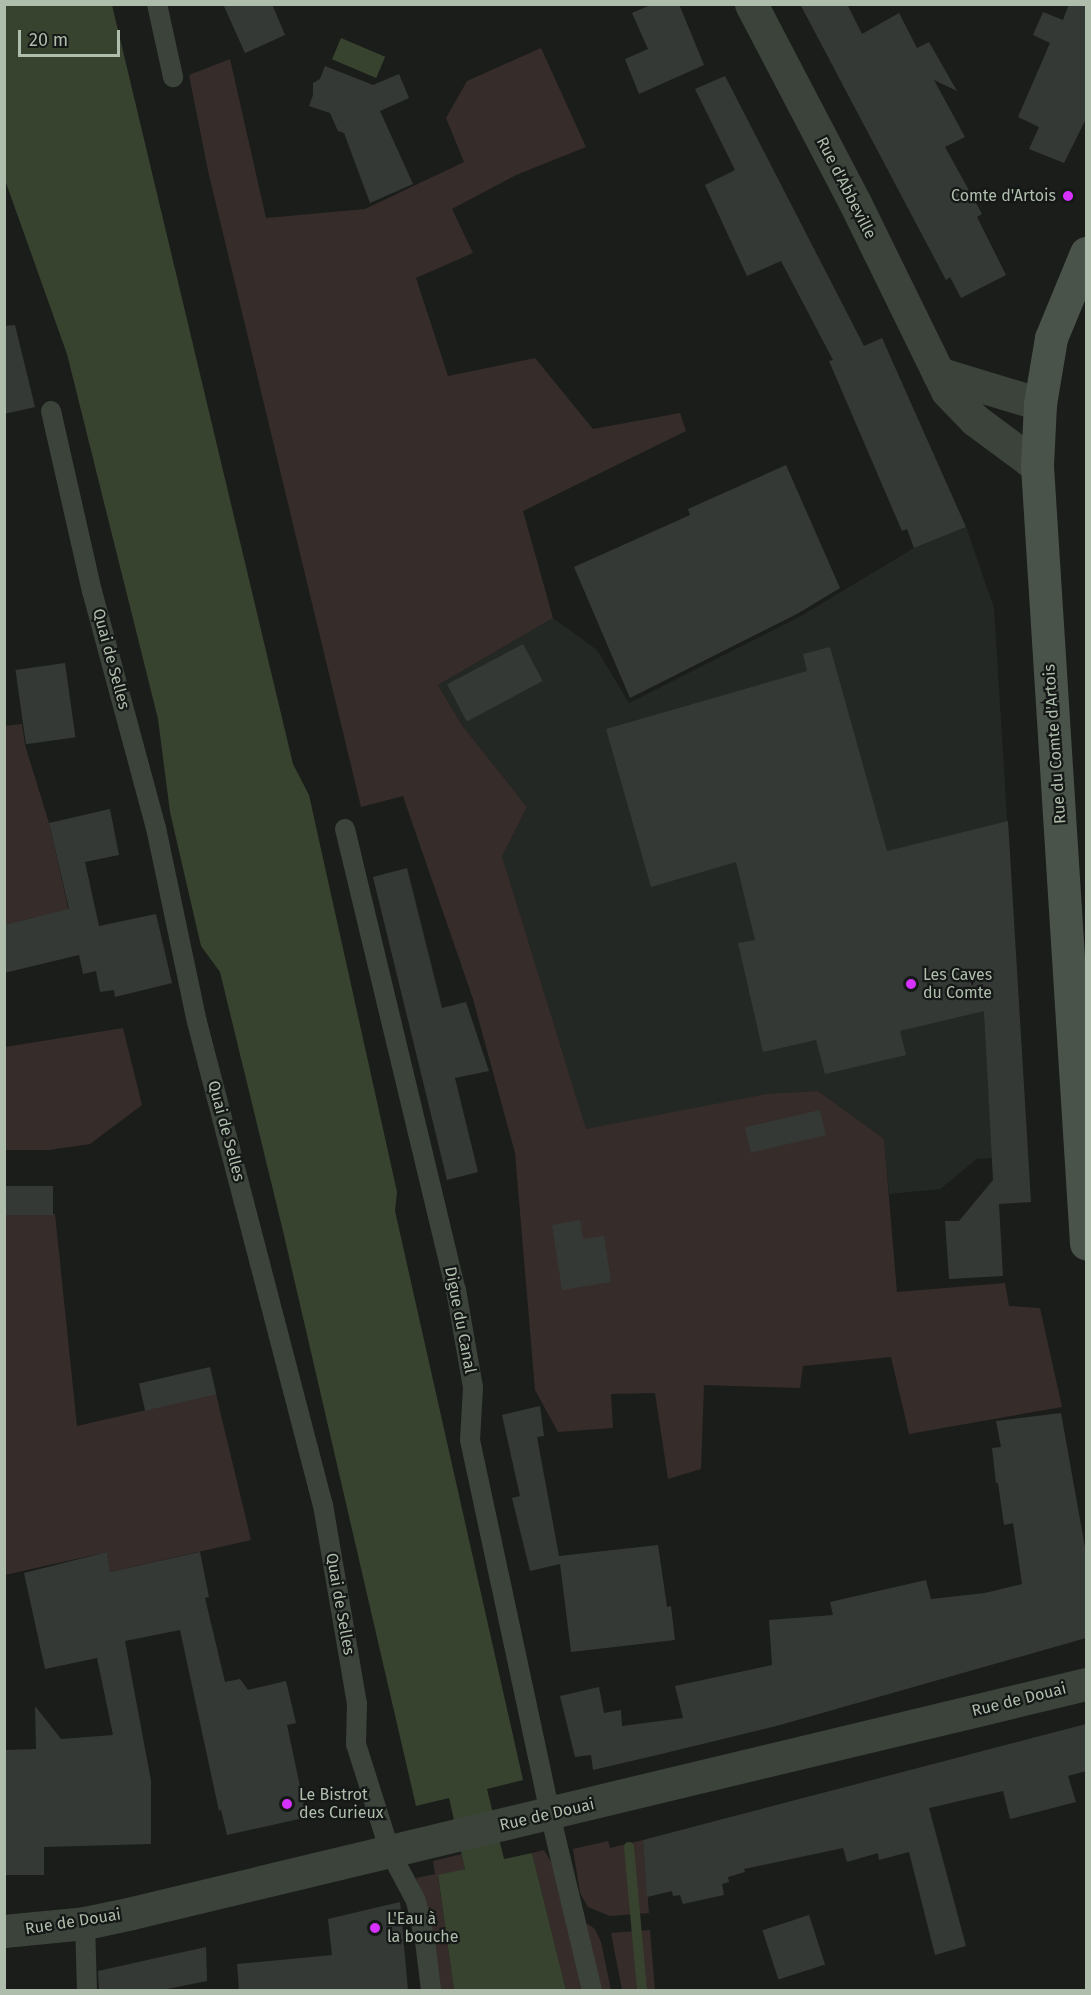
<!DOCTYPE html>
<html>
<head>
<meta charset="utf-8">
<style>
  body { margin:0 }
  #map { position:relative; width:1091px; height:1995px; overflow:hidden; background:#1b1d1b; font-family:"Fira Sans",sans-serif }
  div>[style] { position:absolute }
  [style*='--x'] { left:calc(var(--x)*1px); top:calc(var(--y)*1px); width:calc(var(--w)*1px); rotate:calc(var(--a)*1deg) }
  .built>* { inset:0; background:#232824 }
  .green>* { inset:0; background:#362c2a }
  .water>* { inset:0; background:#37432f; transform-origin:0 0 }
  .stream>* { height:10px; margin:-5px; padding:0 5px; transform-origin:5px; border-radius:5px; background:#37432f }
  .building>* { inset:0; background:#353936; transform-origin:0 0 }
  .service>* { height:20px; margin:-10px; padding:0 10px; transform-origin:10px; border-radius:10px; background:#3b433b }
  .minor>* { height:33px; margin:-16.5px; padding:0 16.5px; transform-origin:16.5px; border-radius:16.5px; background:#3b433b }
  .secondary>* { height:33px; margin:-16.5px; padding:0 16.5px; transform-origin:16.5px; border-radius:16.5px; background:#4a5349 }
  .dots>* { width:16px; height:16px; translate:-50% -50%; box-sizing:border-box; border:3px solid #151816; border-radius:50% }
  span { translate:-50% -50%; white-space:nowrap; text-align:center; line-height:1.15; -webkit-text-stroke:4.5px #151816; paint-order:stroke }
  .street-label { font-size:16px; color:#afbeac }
  .poi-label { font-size:16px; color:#afbeac }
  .right { translate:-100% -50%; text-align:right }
  .left { translate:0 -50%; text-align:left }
  .frame { position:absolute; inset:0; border:6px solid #afbeac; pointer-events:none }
  .scale { position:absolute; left:18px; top:30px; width:102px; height:27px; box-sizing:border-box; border:3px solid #afbeac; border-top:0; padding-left:8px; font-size:18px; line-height:21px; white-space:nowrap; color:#afbeac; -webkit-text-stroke:4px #151816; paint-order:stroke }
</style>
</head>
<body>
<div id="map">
  <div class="built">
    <div style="clip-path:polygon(966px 527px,994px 608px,1028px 1156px,977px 1159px,940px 1189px,889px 1194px,884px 1139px,818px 1091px,766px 1095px,586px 1130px,502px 856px,527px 807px,461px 724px,438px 685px,553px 618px,597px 650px,629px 703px,801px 616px,914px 548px)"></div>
  </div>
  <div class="green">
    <div style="clip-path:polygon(541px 48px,586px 147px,516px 175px,452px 209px,473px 253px,416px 278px,448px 376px,535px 358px,593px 429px,680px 413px,686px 431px,523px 511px,553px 618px,438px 685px,461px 724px,527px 807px,502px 856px,586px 1129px,766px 1094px,818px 1091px,884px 1139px,897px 1292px,1005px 1283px,1009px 1306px,1040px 1308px,1062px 1407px,909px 1434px,891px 1357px,803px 1366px,800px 1388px,704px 1385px,701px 1469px,668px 1479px,655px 1393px,611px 1394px,613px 1428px,558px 1432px,535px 1390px,515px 1153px,473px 999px,403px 796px,361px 807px,208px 171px,189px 75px,230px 59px,266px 218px,365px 209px,464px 162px,446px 118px,467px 81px)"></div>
    <div style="clip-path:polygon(22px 724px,25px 745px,49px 823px,73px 930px,32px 918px,5px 925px,4px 726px)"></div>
    <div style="clip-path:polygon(123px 1028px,142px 1105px,90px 1144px,49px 1150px,5px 1150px,5px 1047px)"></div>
    <div style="clip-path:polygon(55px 1214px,77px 1426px,216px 1394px,251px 1540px,110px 1572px,107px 1552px,5px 1575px,5px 1215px)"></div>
    <div style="clip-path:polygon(643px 1840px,649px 1913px,610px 1916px,588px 1907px,580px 1893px,573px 1849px,608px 1841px,610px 1848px)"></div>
    <div style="clip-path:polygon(544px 1850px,553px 1865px,584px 1990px,566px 1990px,532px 1853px)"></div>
    <div style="clip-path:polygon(462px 1854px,465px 1869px,438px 1876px,454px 1990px,440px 1990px,430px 1916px,416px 1878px,435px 1874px,433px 1861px)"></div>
    <div style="clip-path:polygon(588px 1924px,595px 1929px,601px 1942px,611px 1990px,601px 1990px,585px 1925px)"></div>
    <div style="clip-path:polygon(650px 1930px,655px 1990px,622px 1990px,611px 1933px)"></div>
  </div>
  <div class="water">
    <div style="clip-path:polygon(4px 5px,112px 5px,293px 764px,309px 795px,397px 1192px,395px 1211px,523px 1780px,487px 1789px,504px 1859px,532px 1853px,566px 1990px,454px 1990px,438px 1875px,465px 1869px,449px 1798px,416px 1806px,283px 1231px,220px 972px,201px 946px,170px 812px,158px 719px,67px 354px,5px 180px)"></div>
    <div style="left:341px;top:38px;width:48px;height:23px;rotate:23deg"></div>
  </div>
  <div class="stream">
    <div style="--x:629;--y:1847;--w:144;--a:84.8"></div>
  </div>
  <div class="building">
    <div style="clip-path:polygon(223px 4px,272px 4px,285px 35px,245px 53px)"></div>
    <div style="clip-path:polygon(653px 4px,679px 4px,704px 65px,639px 94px,625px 59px,648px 49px,632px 13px)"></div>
    <div style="clip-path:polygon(800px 4px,847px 4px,862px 34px,899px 13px,917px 48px,929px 42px,957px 91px,934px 80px,965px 137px,945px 147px,982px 214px,977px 217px,1006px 275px,961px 298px,950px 277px,946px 280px)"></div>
    <div style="clip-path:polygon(1069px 4px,1086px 4px,1086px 119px,1064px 163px,1029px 149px,1039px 127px,1018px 117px,1050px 43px,1033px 35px,1043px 12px,1063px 20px)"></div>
    <div style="clip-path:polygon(325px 66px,373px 85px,399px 74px,409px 98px,380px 111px,413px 184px,370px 203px,344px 133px,338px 131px,330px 113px,309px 106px,313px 95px,313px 83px,320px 79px)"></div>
    <div style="clip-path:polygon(725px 76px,864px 346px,882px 338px,966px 527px,914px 548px,907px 529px,902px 531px,829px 361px,833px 360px,781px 261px,747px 276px,705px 185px,735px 170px,695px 89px)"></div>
    <div style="clip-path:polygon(15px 325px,35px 407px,4px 414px,4px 326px)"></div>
    <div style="clip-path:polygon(786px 465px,840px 588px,797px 614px,630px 698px,574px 567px,690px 515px,688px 509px)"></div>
    <div style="left:523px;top:644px;width:42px;height:86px;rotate:62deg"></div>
    <div style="clip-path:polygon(830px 647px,887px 851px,1008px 821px,1031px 1202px,999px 1204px,1003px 1276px,949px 1279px,945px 1221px,959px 1221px,993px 1180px,984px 1011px,900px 1031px,906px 1055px,825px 1074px,816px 1040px,763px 1052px,738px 943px,755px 940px,736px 862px,651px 887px,606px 729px,807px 671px,803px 654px)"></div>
    <div style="left:65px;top:663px;width:75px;height:50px;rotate:82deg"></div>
    <div style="clip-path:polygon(110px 809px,119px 855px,85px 862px,99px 926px,156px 914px,172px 983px,115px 997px,114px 990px,100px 992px,96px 971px,83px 974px,79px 955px,4px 973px,4px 925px,69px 909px,49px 823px)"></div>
    <div style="clip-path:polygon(407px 868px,442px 1008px,466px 1002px,489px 1071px,455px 1078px,478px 1172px,447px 1180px,373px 877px)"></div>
    <div style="left:820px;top:1110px;width:26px;height:77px;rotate:77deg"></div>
    <div style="left:4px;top:1186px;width:49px;height:29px"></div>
    <div style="clip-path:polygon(580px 1220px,583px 1239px,604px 1236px,611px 1282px,562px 1290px,552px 1225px)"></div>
    <div style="left:210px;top:1367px;width:28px;height:73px;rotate:77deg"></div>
    <div style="clip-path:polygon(540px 1406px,544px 1436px,537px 1437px,559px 1556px,658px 1545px,667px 1607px,671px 1606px,675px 1640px,571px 1652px,560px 1564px,530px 1571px,512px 1498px,520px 1496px,502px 1415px)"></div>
    <div style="clip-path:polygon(1061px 1413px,1086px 1553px,1086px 1638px,780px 1725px,653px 1756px,593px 1770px,591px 1755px,575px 1757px,560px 1696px,599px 1687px,604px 1713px,621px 1710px,622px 1726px,683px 1718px,675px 1686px,772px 1665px,769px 1620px,833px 1615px,830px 1602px,926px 1580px,931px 1599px,985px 1593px,1022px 1584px,1013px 1523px,1004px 1525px,998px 1483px,996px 1483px,992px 1448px,1001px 1447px,996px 1421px)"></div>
    <div style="clip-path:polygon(107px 1552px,110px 1572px,200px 1552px,209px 1597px,205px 1598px,225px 1682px,240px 1679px,248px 1690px,286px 1681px,296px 1723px,287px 1725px,305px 1810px,299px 1819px,227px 1835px,221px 1810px,219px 1811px,180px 1630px,125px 1641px,151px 1781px,151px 1844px,44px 1847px,44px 1875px,4px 1875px,4px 1750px,36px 1749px,35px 1706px,61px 1739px,113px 1735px,97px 1658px,45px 1669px,24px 1573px)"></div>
    <div style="clip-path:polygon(1086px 1724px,1086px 1771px,1068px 1776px,1076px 1802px,1010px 1819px,1003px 1791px,929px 1808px,966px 1946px,935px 1955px,909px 1852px,879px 1860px,878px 1853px,847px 1862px,843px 1848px,744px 1869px,745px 1872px,728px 1877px,729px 1882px,722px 1884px,724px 1895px,683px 1904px,680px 1895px,673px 1896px,672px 1891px,647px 1897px,643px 1840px)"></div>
    <div style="clip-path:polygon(400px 1902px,408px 1990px,239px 1990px,237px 1964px,332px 1955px,328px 1919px)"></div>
    <div style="left:809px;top:1915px;width:52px;height:49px;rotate:72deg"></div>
    <div style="clip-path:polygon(206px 1947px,207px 1981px,162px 1990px,99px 1990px,98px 1971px)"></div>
  </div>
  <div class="service">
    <div style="--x:157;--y:4;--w:75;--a:77.6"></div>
    <div style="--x:51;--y:411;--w:185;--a:77.2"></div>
    <div style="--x:92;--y:591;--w:245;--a:74.9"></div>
    <div style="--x:156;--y:828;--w:198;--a:78.1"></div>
    <div style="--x:197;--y:1022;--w:499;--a:75.4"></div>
    <div style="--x:323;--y:1505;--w:201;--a:80.3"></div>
    <div style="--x:357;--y:1703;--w:41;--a:91.4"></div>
    <div style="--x:356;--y:1744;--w:113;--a:72.5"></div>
    <div style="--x:390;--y:1852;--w:55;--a:62"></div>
    <div style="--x:416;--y:1901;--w:41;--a:77.3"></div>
    <div style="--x:425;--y:1941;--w:49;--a:83"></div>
    <div style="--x:345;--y:829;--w:474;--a:76.5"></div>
    <div style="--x:456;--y:1290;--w:98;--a:80.1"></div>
    <div style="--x:473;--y:1387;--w:53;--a:93.2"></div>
    <div style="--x:470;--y:1440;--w:382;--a:77.9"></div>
    <div style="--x:550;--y:1814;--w:181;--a:76.6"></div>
    <div style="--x:85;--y:1923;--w:67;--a:88.3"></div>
  </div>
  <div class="minor">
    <div style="--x:751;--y:4;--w:225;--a:62.4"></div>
    <div style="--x:855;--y:203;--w:209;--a:63.9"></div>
    <div style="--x:947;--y:391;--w:40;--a:46"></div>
    <div style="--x:975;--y:420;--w:77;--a:36.6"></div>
    <div style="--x:938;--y:373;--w:107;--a:16.9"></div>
    <div style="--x:4;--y:1931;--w:81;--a:-5.6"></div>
    <div style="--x:85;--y:1923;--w:48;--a:-12"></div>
    <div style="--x:132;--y:1913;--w:981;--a:-13.5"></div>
  </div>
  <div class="secondary">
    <div style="--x:1086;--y:253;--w:92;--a:112.4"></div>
    <div style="--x:1051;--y:338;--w:67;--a:99.5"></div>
    <div style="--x:1040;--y:404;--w:62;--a:92.8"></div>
    <div style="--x:1037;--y:466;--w:779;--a:86.39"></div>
  </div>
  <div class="dots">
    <div style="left:1068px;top:196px;background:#d631ff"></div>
    <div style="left:911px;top:984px;background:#d631ff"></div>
    <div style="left:287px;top:1804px;background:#d631ff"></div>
    <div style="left:375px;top:1928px;background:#d631ff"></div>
  </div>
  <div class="street-label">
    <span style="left:846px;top:188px;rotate:63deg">Rue d'Abbeville</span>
    <span style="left:111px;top:659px;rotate:75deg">Quai de Selles</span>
    <span style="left:1055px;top:744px;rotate:-94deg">Rue du Comte d'Artois</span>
    <span style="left:226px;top:1131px;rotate:75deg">Quai de Selles</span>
    <span style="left:460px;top:1320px;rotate:79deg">Digue du Canal</span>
    <span style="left:340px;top:1604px;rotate:80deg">Quai de Selles</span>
    <span style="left:1019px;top:1700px;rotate:-14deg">Rue de Douai</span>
    <span style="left:547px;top:1815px;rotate:-13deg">Rue de Douai</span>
    <span style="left:73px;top:1922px;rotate:-9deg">Rue de Douai</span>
  </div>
  <div class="poi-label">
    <span class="right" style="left:1056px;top:196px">Comte d'Artois</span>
    <span class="left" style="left:923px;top:984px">Les Caves<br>du Comte</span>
    <span class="left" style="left:299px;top:1804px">Le Bistrot<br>des Curieux</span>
    <span class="left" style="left:387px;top:1928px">L'Eau à<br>la bouche</span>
  </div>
  <div class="frame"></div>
  <div class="scale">20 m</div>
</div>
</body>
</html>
